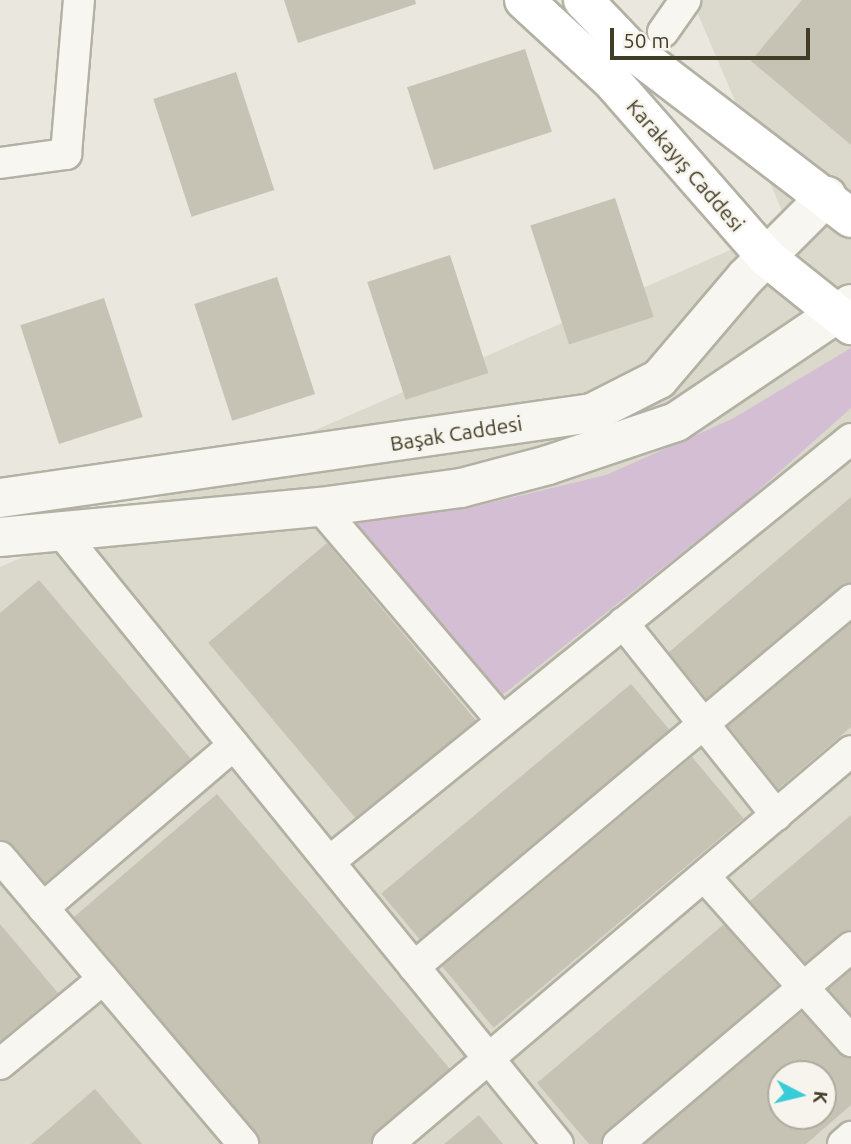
<!DOCTYPE html>
<html>
<head>
<meta charset="utf-8">
<style>
  body { margin:0 }
  #map { position:relative; width:851px; height:1144px; overflow:hidden; background:#e9e7de; font-family:Ubuntu,sans-serif }
  div>[style] { position:absolute }
  [style*='--x'] { left:calc(var(--x)*1px); top:calc(var(--y)*1px); width:calc(var(--w)*1px); rotate:calc(var(--a)*1deg) }
  .built>* { inset:0; background:#dbd9cc }
  .green>* { inset:0; background:#d3bed3 }
  .building>* { inset:0; background:#c6c3b5; transform-origin:0 0 }
  .roads { filter:drop-shadow(2px 0 #b3b1a3) drop-shadow(-2px 0 #b3b1a3) drop-shadow(0 2px #b3b1a3) drop-shadow(0 -2px #b3b1a3) }
  .minor>* { height:30px; margin:-15px; padding:0 15px; transform-origin:15px; border-radius:15px; background:#f7f6f1 }
  .tertiary>* { height:38px; margin:-19px; padding:0 19px; transform-origin:19px; border-radius:19px; background:#f7f6f1 }
  .secondary>* { height:38px; margin:-19px; padding:0 19px; transform-origin:19px; border-radius:19px; background:#fff }
  span { translate:-50% -50%; white-space:nowrap; text-align:center; line-height:1.15; -webkit-text-stroke:5px #f6f4ed; paint-order:stroke }
  .street-label { font-size:21px; color:#413d26 }
  .north { position:absolute; left:767px; top:1060px; width:70px; height:70px; box-sizing:border-box; background:#f6f4ed; border:2px solid #aeab9d; border-radius:50%; rotate:97deg; font-size:19px; font-weight:700; line-height:28px; text-align:center; color:#413d26 }
  .north::after { content:''; display:block; margin:auto; width:24px; height:32px; background:#38ccd9; clip-path:polygon(50% 0,100% 100%,50% 72%,0 100%) }
  .scale { position:absolute; left:610px; top:28px; width:200px; height:32px; box-sizing:border-box; border:4px solid #413d26; border-top:0; padding-left:9px; font-size:21px; line-height:24px; white-space:nowrap; color:#413d26; -webkit-text-stroke:5px #f6f4ed; paint-order:stroke }
</style>
</head>
<body>
<div id="map">
  <div class="built">
    <div style="clip-path:polygon(evenodd,692px 0,851px 0,851px 1144px,0 1144px,0 567px,788px 225px,692px 0,781px 1074px,823px 1074px,823px 1116px,781px 1116px,781px 1074px)"></div>
  </div>
  <div class="green">
    <div style="clip-path:polygon(851px 348px,851px 408px,742px 505px,501px 696px,353px 521px,473px 507px,606px 475px,732px 419px)"></div>
  </div>
  <div class="building">
    <div style="clip-path:polygon(284px 0,415px 0,416px 4px,298px 43px)"></div>
    <div style="clip-path:polygon(802px 0,851px 0,851px 145px,751px 61px)"></div>
    <div style="left:525px;top:49px;width:87px;height:124px;rotate:72deg"></div>
    <div style="left:236px;top:72px;width:124px;height:87px;rotate:72deg"></div>
    <div style="left:615px;top:198px;width:125px;height:89px;rotate:72deg"></div>
    <div style="left:450px;top:255px;width:124px;height:87px;rotate:72deg"></div>
    <div style="left:277px;top:277px;width:123px;height:87px;rotate:72deg"></div>
    <div style="left:104px;top:298px;width:125px;height:88px;rotate:72deg"></div>
    <div style="clip-path:polygon(851px 497px,851px 583px,706px 699px,669px 652px)"></div>
    <div style="left:327px;top:543px;width:232px;height:155px;rotate:50deg"></div>
    <div style="clip-path:polygon(39px 580px,191px 759px,45px 883px,13px 846px,0 840px,0 613px)"></div>
    <div style="clip-path:polygon(851px 623px,851px 727px,778px 789px,728px 726px)"></div>
    <div style="left:631px;top:684px;width:60px;height:326px;rotate:50deg"></div>
    <div style="left:692px;top:757px;width:80px;height:326px;rotate:50deg"></div>
    <div style="clip-path:polygon(217px 794px,450px 1069px,377px 1131px,371px 1144px,260px 1144px,256px 1133px,74px 917px)"></div>
    <div style="clip-path:polygon(851px 815px,851px 930px,805px 963px,750px 901px)"></div>
    <div style="clip-path:polygon(0 924px,58px 993px,0 1041px)"></div>
    <div style="clip-path:polygon(724px 924px,778px 986px,607px 1131px,601px 1144px,589px 1144px,537px 1083px)"></div>
    <div style="clip-path:polygon(851px 970px,851px 1015px,828px 989px)"></div>
    <div style="clip-path:polygon(evenodd,802px 1012px,838px 1053px,851px 1058px,851px 1105px,806px 1144px,645px 1144px,802px 1012px,781px 1074px,823px 1074px,823px 1116px,781px 1116px,781px 1074px)"></div>
    <div style="clip-path:polygon(95px 1089px,142px 1144px,31px 1144px)"></div>
    <div style="clip-path:polygon(479px 1115px,503px 1144px,444px 1144px)"></div>
  </div>
  <div class="roads">
    <div class="minor">
      <div style="--x:663;--y:32;--w:39;--a:-55"></div>
      <div style="--x:0;--y:163;--w:67;--a:-7.8"></div>
      <div style="--x:66;--y:154;--w:155;--a:-85.2"></div>
      <div style="--x:320;--y:507;--w:281;--a:49.6"></div>
      <div style="--x:61;--y:532;--w:788;--a:50.92"></div>
      <div style="--x:623;--y:623;--w:246;--a:51.4"></div>
      <div style="--x:0;--y:857;--w:376;--a:49.7"></div>
      <div style="--x:329;--y:862;--w:672;--a:-39.02"></div>
      <div style="--x:705;--y:877;--w:220;--a:48.3"></div>
      <div style="--x:43;--y:908;--w:251;--a:-40.5"></div>
      <div style="--x:414;--y:967;--w:571;--a:-40.02"></div>
      <div style="--x:0;--y:1064;--w:134;--a:-39.5"></div>
      <div style="--x:388;--y:1144;--w:607;--a:-40.32"></div>
      <div style="--x:618;--y:1144;--w:305;--a:-40.2"></div>
      <div style="--x:843;--y:1144;--w:11;--a:-41"></div>
    </div>
    <div class="tertiary">
      <div style="--x:0;--y:498;--w:598;--a:-8.17"></div>
      <div style="--x:592;--y:413;--w:75;--a:-26.9"></div>
      <div style="--x:659;--y:379;--w:133;--a:-49.6"></div>
      <div style="--x:745;--y:278;--w:116;--a:-45"></div>
      <div style="--x:0;--y:537;--w:321;--a:-5.4"></div>
      <div style="--x:320;--y:507;--w:142;--a:-7.7"></div>
      <div style="--x:461;--y:488;--w:90;--a:-14.8"></div>
      <div style="--x:548;--y:465;--w:135;--a:-18.6"></div>
      <div style="--x:676;--y:422;--w:211;--a:-34"></div>
    </div>
    <div class="secondary">
      <div style="--x:524;--y:0;--w:120;--a:42.6"></div>
      <div style="--x:612;--y:81;--w:234;--a:48.8"></div>
      <div style="--x:766;--y:257;--w:109;--a:38.7"></div>
      <div style="--x:583;--y:0;--w:68;--a:46.2"></div>
      <div style="--x:630;--y:49;--w:278;--a:37.4"></div>
    </div>
  </div>
  <div class="street-label">
    <span style="left:686px;top:165px;rotate:49deg">Karakayış Caddesi</span>
    <span style="left:456px;top:433px;rotate:-9deg">Başak Caddesi</span>
  </div>
  <div class="north">K</div>
  <div class="scale">50 m</div>
</div>
</body>
</html>
